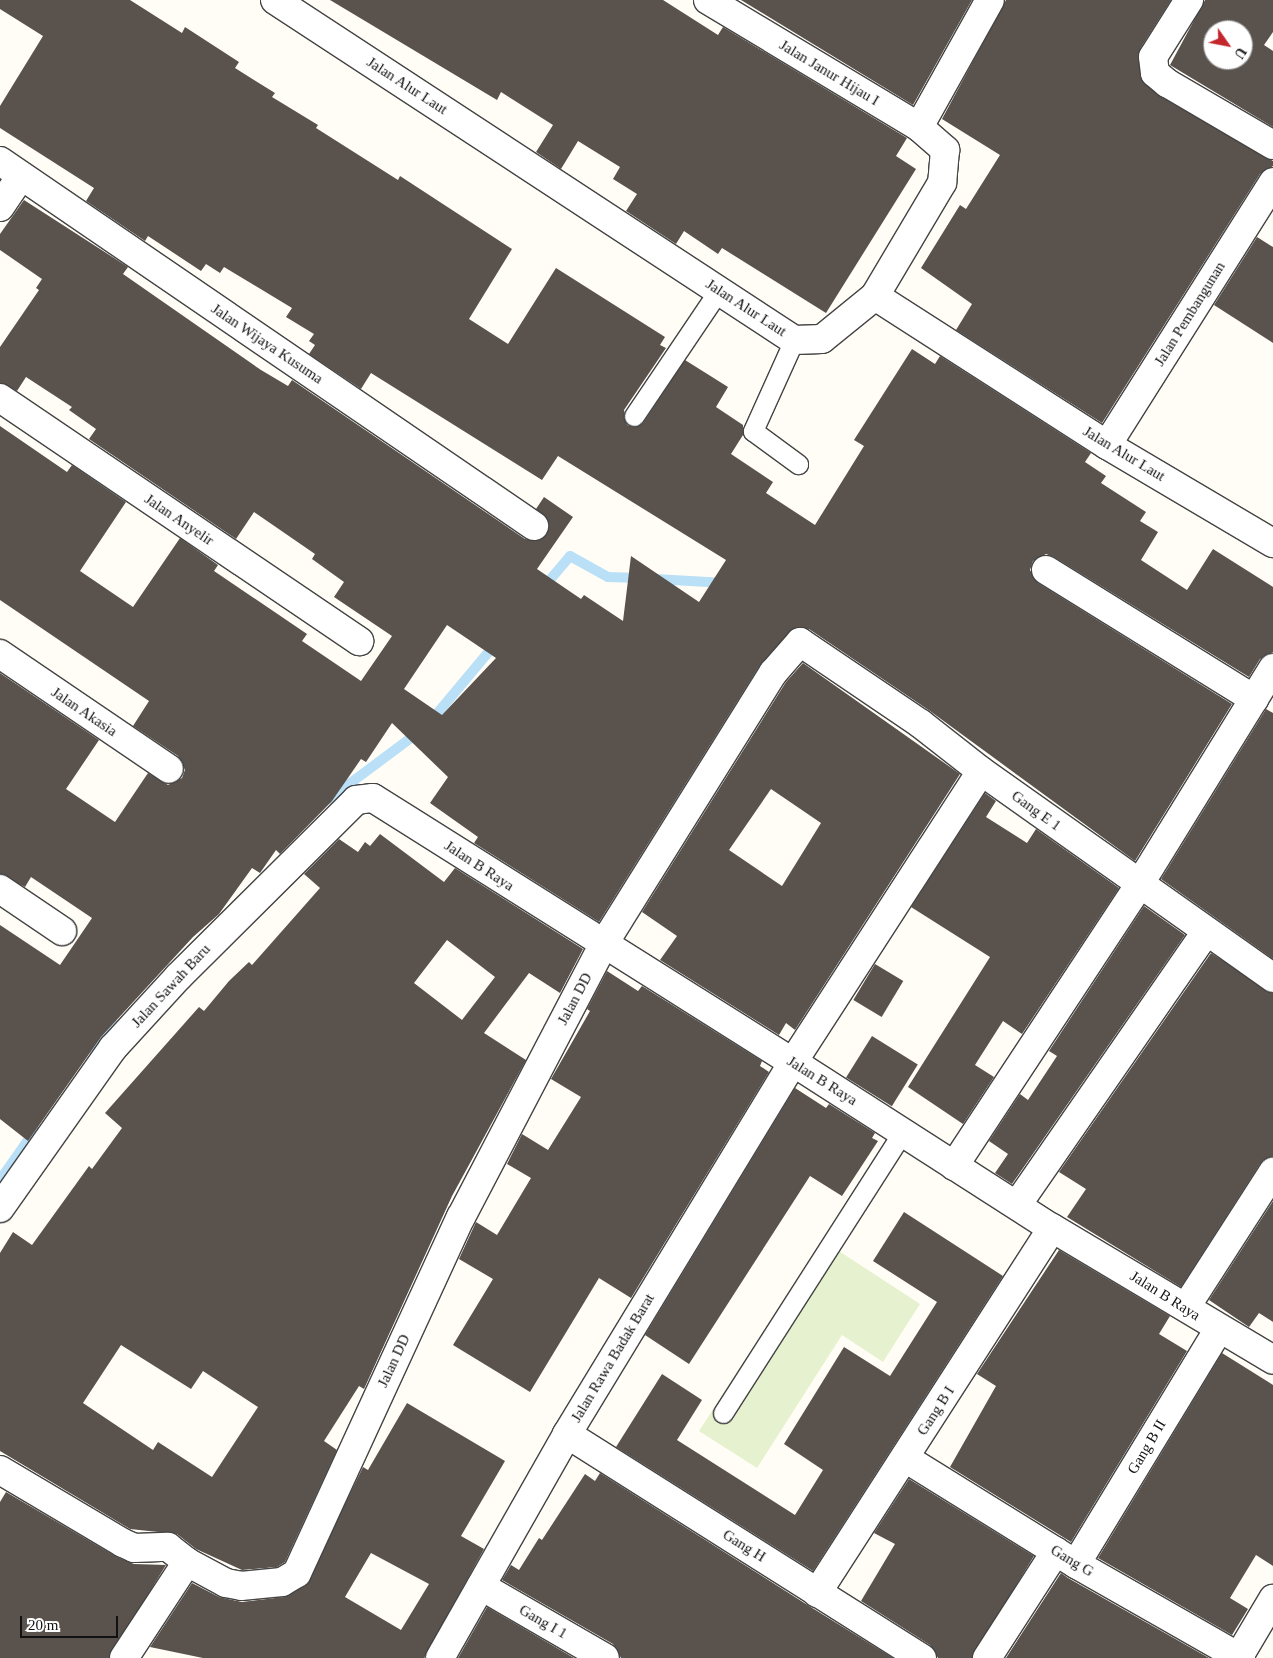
<!DOCTYPE html>
<html>
<head>
<meta charset="utf-8">
<style>
  body { margin:0 }
  #map { position:relative; width:1273px; height:1658px; overflow:hidden; background:#fffdf5; font-family:"Times New Roman",serif }
  div>[style] { position:absolute }
  [style*='--x'] { left:calc(var(--x)*1px); top:calc(var(--y)*1px); width:calc(var(--w)*1px); rotate:calc(var(--a)*1deg) }
  .pitch>* { inset:0; background:#e6f2cf }
  .stream>* { height:10px; margin:-5px; padding:0 5px; transform-origin:5px; border-radius:5px; background:#b9e0f7 }
  .building>* { inset:0; background:#5a524d; transform-origin:0 0 }
  .roads { filter:drop-shadow(1px 0 #444) drop-shadow(-1px 0 #444) drop-shadow(0 1px #444) drop-shadow(0 -1px #444) }
  .service>* { height:19px; margin:-9.5px; padding:0 9.5px; transform-origin:9.5px; border-radius:9.5px; background:#fff }
  .minor>* { height:28px; margin:-14px; padding:0 14px; transform-origin:14px; border-radius:14px; background:#fff }
  .tertiary>* { height:28px; margin:-14px; padding:0 14px; transform-origin:14px; border-radius:14px; background:#fff }
  span { translate:-50% -50%; white-space:nowrap; text-align:center; line-height:1.15; -webkit-text-stroke:5px #fff; paint-order:stroke }
  .street-label { font-size:15px; color:#111 }
  .north { position:absolute; left:1203px; top:20px; width:50px; height:50px; box-sizing:border-box; background:#fff; border:1px solid #a0a0a0; border-radius:50%; rotate:123deg; font-size:14px; font-weight:700; line-height:20px; text-align:center; color:#111 }
  .north::after { content:''; display:block; margin:auto; width:18px; height:22px; background:#c4262e; clip-path:polygon(50% 0,100% 100%,50% 72%,0 100%) }
  .scale { position:absolute; left:20px; top:1616px; width:98px; height:22px; box-sizing:border-box; border:2px solid #111; border-top:0; padding-left:6px; font-size:15px; line-height:18px; white-space:nowrap; color:#111; -webkit-text-stroke:4px #fff; paint-order:stroke }
</style>
</head>
<body>
<div id="map">
  <div class="pitch">
    <div style="clip-path:polygon(822px 1240px,920px 1304px,883px 1362px,842px 1335px,757px 1468px,699px 1431px)"></div>
  </div>
  <div class="stream">
    <div style="--x:655;--y:579;--w:70;--a:3.3"></div>
    <div style="--x:543;--y:588;--w:42;--a:-49.8"></div>
    <div style="--x:570;--y:556;--w:43;--a:28.9"></div>
    <div style="--x:608;--y:577;--w:32;--a:2"></div>
    <div style="--x:430;--y:722;--w:103;--a:-50.1"></div>
    <div style="--x:329;--y:799;--w:112;--a:-36.7"></div>
    <div style="--x:92;--y:1049;--w:33;--a:-51"></div>
    <div style="--x:0;--y:1180;--w:61;--a:-55"></div>
  </div>
  <div class="building">
    <div style="clip-path:polygon(evenodd,0 0,130px 0,182px 33px,185px 27px,239px 62px,235px 68px,275px 93px,272px 97px,318px 125px,316px 128px,398px 180px,400px 176px,512px 249px,469px 319px,508px 344px,556px 268px,665px 337px,660px 345px,666px 348px,624px 410px,627px 425px,634px 427px,643px 423px,685px 360px,728px 387px,716px 407px,743px 425px,743px 435px,731px 454px,773px 482px,766px 493px,815px 525px,864px 446px,854px 440px,912px 349px,935px 364px,940px 356px,1091px 453px,1085px 462px,1106px 476px,1101px 483px,1146px 512px,1140px 521px,1158px 532px,1141px 560px,1187px 590px,1213px 549px,1273px 587px,1273px 652px,1260px 659px,1249px 677px,1054px 557px,1046px 554px,1033px 561px,1030px 570px,1038px 583px,1232px 704px,1135px 861px,930px 711px,809px 629px,794px 628px,760px 665px,599px 922px,474px 843px,478px 837px,430px 803px,448px 777px,392px 723px,366px 762px,361px 759px,332px 801px,280px 854px,276px 850px,260px 873px,252px 868px,219px 914px,193px 937px,101px 1037px,28px 1141px,0 1119px,0 925px,60px 965px,92px 918px,31px 877px,25px 887px,0 874px,0 673px,99px 740px,66px 789px,115px 822px,148px 773px,168px 785px,182px 778px,185px 770px,178px 756px,133px 726px,149px 701px,0 600px,0 426px,67px 472px,72px 465px,126px 502px,80px 571px,133px 607px,180px 538px,218px 565px,214px 571px,307px 634px,302px 641px,361px 681px,392px 636px,334px 597px,344px 582px,312px 559px,315px 554px,254px 512px,236px 539px,89px 439px,96px 429px,69px 410px,72px 407px,26px 377px,17px 391px,0 383px,0 347px,39px 290px,36px 288px,42px 279px,0 250px,0 234px,24px 200px,128px 267px,123px 274px,261px 370px,288px 386px,292px 380px,525px 539px,540px 540px,547px 534px,548px 520px,536px 509px,544px 497px,573px 517px,537px 569px,581px 599px,584px 595px,623px 621px,631px 556px,699px 602px,726px 560px,558px 456px,542px 480px,371px 373px,361px 389px,309px 354px,315px 345px,309px 341px,314px 334px,286px 317px,292px 308px,224px 267px,220px 273px,206px 264px,201px 271px,148px 236px,145px 241px,86px 201px,94px 188px,0 128px,0 106px,43px 36px,0 9px,0 0,447px 625px,496px 658px,442px 715px,404px 689px,447px 625px)"></div>
    <div style="clip-path:polygon(330px 0,663px 0,718px 35px,723px 27px,907px 138px,896px 156px,916px 169px,826px 313px,722px 248px,718px 254px,684px 231px,676px 244px,626px 211px,637px 194px,613px 179px,620px 167px,578px 141px,561px 169px,536px 152px,553px 125px,501px 92px,497px 100px)"></div>
    <div style="clip-path:polygon(741px 0,972px 0,913px 105px)"></div>
    <div style="clip-path:polygon(1006px 0,1171px 0,1140px 49px,1140px 75px,1145px 84px,1273px 161px,1273px 166px,1260px 174px,1102px 423px,956px 330px,972px 304px,921px 268px,960px 205px,966px 209px,1000px 155px,942px 119px)"></div>
    <div style="clip-path:polygon(evenodd,1205px 0,1273px 0,1273px 32px,1264px 45px,1273px 51px,1273px 127px,1170px 65px,1205px 0,1213px 30px,1243px 30px,1243px 60px,1213px 60px,1213px 30px)"></div>
    <div style="clip-path:polygon(1257px 237px,1273px 247px,1273px 343px,1214px 305px)"></div>
    <div style="clip-path:polygon(evenodd,803px 663px,960px 774px,795px 1030px,786px 1023px,779px 1035px,660px 960px,677px 936px,642px 912px,786px 682px,803px 663px,771px 789px,821px 823px,782px 886px,729px 850px,771px 789px)"></div>
    <div style="clip-path:polygon(1266px 709px,1273px 713px,1273px 959px,1161px 879px)"></div>
    <div style="clip-path:polygon(985px 793px,996px 801px,986px 817px,1027px 843px,1036px 829px,1119px 888px,1022px 1034px,1003px 1021px,975px 1065px,994px 1077px,963px 1124px,908px 1087px,990px 957px,911px 907px)"></div>
    <div style="clip-path:polygon(evenodd,380px 834px,444px 882px,455px 868px,583px 949px,560px 993px,529px 973px,484px 1033px,526px 1060px,452px 1196px,364px 1389px,359px 1386px,324px 1441px,337px 1450px,285px 1562px,277px 1567px,242px 1570px,196px 1549px,177px 1534px,130px 1529px,0 1451px,0 1253px,13px 1232px,32px 1245px,89px 1166px,92px 1169px,122px 1128px,105px 1113px,199px 1007px,204px 1011px,229px 981px,249px 962px,252px 965px,320px 888px,304px 874px,339px 839px,358px 852px,365px 842px,370px 846px,380px 834px,447px 940px,495px 977px,462px 1020px,414px 983px,447px 940px,380px 834px,121px 1345px,191px 1389px,203px 1371px,258px 1407px,212px 1477px,158px 1442px,153px 1450px,83px 1403px,121px 1345px)"></div>
    <div style="clip-path:polygon(1144px 906px,1185px 935px,1012px 1184px,995px 1173px,1008px 1154px,989px 1141px,1020px 1094px,1028px 1100px,1057px 1056px,1049px 1051px)"></div>
    <div style="clip-path:polygon(1211px 953px,1273px 993px,1273px 1156px,1260px 1164px,1181px 1287px,1067px 1217px,1086px 1189px,1059px 1172px)"></div>
    <div style="left:875px;top:964px;width:33px;height:42px;rotate:31deg"></div>
    <div style="clip-path:polygon(607px 971px,638px 991px,642px 986px,762px 1061px,760px 1066px,769px 1072px,631px 1298px,599px 1278px,530px 1392px,453px 1345px,493px 1279px,459px 1259px,476px 1222px,497px 1235px,531px 1178px,507px 1164px,522px 1134px,548px 1150px,581px 1097px,551px 1079px,590px 1011px,587px 1009px)"></div>
    <div style="left:872px;top:1036px;width:54px;height:49px;rotate:32deg"></div>
    <div style="clip-path:polygon(795px 1088px,826px 1108px,829px 1104px,875px 1133px,872px 1138px,878px 1141px,842px 1196px,810px 1176px,689px 1364px,645px 1335px)"></div>
    <div style="clip-path:polygon(1273px 1201px,1273px 1322px,1259px 1313px,1249px 1327px,1209px 1300px)"></div>
    <div style="clip-path:polygon(904px 1212px,1003px 1276px,813px 1571px,616px 1447px,662px 1374px,702px 1400px,677px 1440px,795px 1515px,823px 1470px,784px 1444px,844px 1347px,890px 1376px,937px 1302px,873px 1261px)"></div>
    <div style="clip-path:polygon(1059px 1250px,1170px 1316px,1159px 1334px,1187px 1351px,1071px 1542px,950px 1467px,996px 1386px,977px 1374px)"></div>
    <div style="clip-path:polygon(1222px 1353px,1273px 1385px,1273px 1566px,1256px 1555px,1230px 1598px,1248px 1609px,1232px 1635px,1098px 1558px)"></div>
    <div style="clip-path:polygon(evenodd,407px 1403px,505px 1461px,461px 1536px,484px 1549px,424px 1658px,203px 1658px,150px 1647px,192px 1583px,219px 1597px,242px 1602px,284px 1597px,305px 1586px,363px 1467px,368px 1470px,407px 1403px,371px 1553px,429px 1584px,401px 1630px,345px 1597px,371px 1553px)"></div>
    <div style="clip-path:polygon(600px 1473px,809px 1606px,893px 1658px,621px 1658px,613px 1644px,502px 1580px,511px 1565px,519px 1570px,539px 1538px,542px 1540px,585px 1474px,595px 1481px)"></div>
    <div style="clip-path:polygon(909px 1479px,1034px 1556px,972px 1658px,938px 1658px,930px 1645px,861px 1601px,895px 1544px,874px 1533px)"></div>
    <div style="clip-path:polygon(6px 1492px,117px 1557px,134px 1564px,166px 1565px,109px 1658px,0 1658px,0 1502px)"></div>
    <div style="clip-path:polygon(1061px 1573px,1068px 1578px,1209px 1658px,1006px 1658px)"></div>
    <div style="clip-path:polygon(487px 1607px,574px 1658px,458px 1658px)"></div>
  </div>
  <div class="roads">
    <div class="service">
      <div style="--x:794;--y:340;--w:100;--a:114.3"></div>
      <div style="--x:753;--y:431;--w:56;--a:36.3"></div>
      <div style="--x:634;--y:416;--w:152;--a:-56"></div>
      <div style="--x:723;--y:1413;--w:334;--a:-57.4"></div>
    </div>
    <div class="minor">
      <div style="--x:275;--y:0;--w:620;--a:33.23"></div>
      <div style="--x:794;--y:340;--w:28;--a:-2"></div>
      <div style="--x:822;--y:339;--w:68;--a:-39.1"></div>
      <div style="--x:875;--y:296;--w:276;--a:32.7"></div>
      <div style="--x:1107;--y:445;--w:193;--a:30.6"></div>
      <div style="--x:708;--y:0;--w:246;--a:31"></div>
      <div style="--x:919;--y:127;--w:35;--a:41"></div>
      <div style="--x:945;--y:150;--w:33;--a:95"></div>
      <div style="--x:942;--y:183;--w:131;--a:120.7"></div>
      <div style="--x:1189;--y:0;--w:67;--a:122.3"></div>
      <div style="--x:1153;--y:57;--w:16;--a:83"></div>
      <div style="--x:1155;--y:73;--w:16;--a:40"></div>
      <div style="--x:1167;--y:83;--w:123;--a:30.3"></div>
      <div style="--x:919;--y:127;--w:145;--a:-60.8"></div>
      <div style="--x:0;--y:161;--w:647;--a:34.35"></div>
      <div style="--x:0;--y:207;--w:37;--a:-56"></div>
      <div style="--x:0;--y:398;--w:434;--a:34.1"></div>
      <div style="--x:1107;--y:445;--w:311;--a:-57.7"></div>
      <div style="--x:1046;--y:570;--w:245;--a:31.8"></div>
      <div style="--x:0;--y:654;--w:204;--a:34.2"></div>
      <div style="--x:0;--y:889;--w:75;--a:34.1"></div>
      <div style="--x:954;--y:1166;--w:336;--a:-56.6"></div>
      <div style="--x:1139;--y:885;--w:255;--a:-58.3"></div>
      <div style="--x:1017;--y:1205;--w:332;--a:-55.3"></div>
      <div style="--x:0;--y:1208;--w:196;--a:-54.8"></div>
      <div style="--x:113;--y:1048;--w:96;--a:-47.5"></div>
      <div style="--x:178;--y:977;--w:251;--a:-44.8"></div>
      <div style="--x:356;--y:800;--w:17;--a:-7"></div>
      <div style="--x:373;--y:798;--w:496;--a:32.2"></div>
      <div style="--x:793;--y:1062;--w:346;--a:-57.1"></div>
      <div style="--x:1186;--y:1307;--w:161;--a:-57.2"></div>
      <div style="--x:567;--y:1434;--w:420;--a:32.3"></div>
      <div style="--x:905;--y:1458;--w:201;--a:31.8"></div>
      <div style="--x:1076;--y:1564;--w:190;--a:29.7"></div>
      <div style="--x:0;--y:1470;--w:143;--a:30.7"></div>
      <div style="--x:123;--y:1543;--w:12;--a:24"></div>
      <div style="--x:134;--y:1548;--w:34;--a:-2"></div>
      <div style="--x:168;--y:1547;--w:24;--a:38"></div>
      <div style="--x:1076;--y:1564;--w:274;--a:-58.7"></div>
      <div style="--x:481;--y:1586;--w:143;--a:30.1"></div>
      <div style="--x:817;--y:1593;--w:434;--a:-57.2"></div>
      <div style="--x:124;--y:1658;--w:115;--a:-56.7"></div>
      <div style="--x:187;--y:1562;--w:44;--a:28.3"></div>
      <div style="--x:226;--y:1583;--w:15;--a:11"></div>
      <div style="--x:241;--y:1586;--w:41;--a:-5.6"></div>
      <div style="--x:282;--y:1582;--w:17;--a:-31"></div>
      <div style="--x:297;--y:1573;--w:392;--a:-65.3"></div>
      <div style="--x:461;--y:1217;--w:307;--a:-62.4"></div>
      <div style="--x:603;--y:945;--w:321;--a:-58"></div>
      <div style="--x:773;--y:673;--w:41;--a:-48.9"></div>
      <div style="--x:800;--y:642;--w:146;--a:34.1"></div>
      <div style="--x:921;--y:724;--w:76;--a:38.1"></div>
      <div style="--x:981;--y:771;--w:358;--a:35.3"></div>
      <div style="--x:987;--y:1658;--w:127;--a:-57.2"></div>
      <div style="--x:1238;--y:1658;--w:69;--a:-59.3"></div>
    </div>
    <div class="tertiary">
      <div style="--x:440;--y:1658;--w:257;--a:-60.4"></div>
      <div style="--x:567;--y:1434;--w:435;--a:-58.7"></div>
      <div style="--x:793;--y:1062;--w:308;--a:32.7"></div>
      <div style="--x:1052;--y:1228;--w:257;--a:30.8"></div>
    </div>
  </div>
  <div class="street-label">
    <span style="left:829px;top:73px;rotate:31deg">Jalan Janur Hijau I</span>
    <span style="left:407px;top:86px;rotate:33deg">Jalan Alur Laut</span>
    <span style="left:746px;top:308px;rotate:33deg">Jalan Alur Laut</span>
    <span style="left:1190px;top:314px;rotate:-58deg">Jalan Pembangunan</span>
    <span style="left:267px;top:344px;rotate:34deg">Jalan Wijaya Kusuma</span>
    <span style="left:1124px;top:454px;rotate:31deg">Jalan Alur Laut</span>
    <span style="left:179px;top:520px;rotate:34deg">Jalan Anyelir</span>
    <span style="left:84px;top:712px;rotate:34deg">Jalan Akasia</span>
    <span style="left:1036px;top:811px;rotate:36deg">Gang E 1</span>
    <span style="left:479px;top:866px;rotate:33deg">Jalan B Raya</span>
    <span style="left:171px;top:986px;rotate:-47deg">Jalan Sawah Baru</span>
    <span style="left:575px;top:999px;rotate:-62deg">Jalan DD</span>
    <span style="left:822px;top:1081px;rotate:32deg">Jalan B Raya</span>
    <span style="left:1165px;top:1296px;rotate:32deg">Jalan B Raya</span>
    <span style="left:613px;top:1358px;rotate:-59deg">Jalan Rawa Badak Barat</span>
    <span style="left:394px;top:1361px;rotate:-65deg">Jalan DD</span>
    <span style="left:936px;top:1411px;rotate:-57deg">Gang B I</span>
    <span style="left:1147px;top:1447px;rotate:-59deg">Gang B II</span>
    <span style="left:744px;top:1546px;rotate:32deg">Gang H</span>
    <span style="left:1072px;top:1561px;rotate:31deg">Gang G</span>
    <span style="left:543px;top:1622px;rotate:30deg">Gang I 1</span>
  </div>
  <div class="north">U</div>
  <div class="scale">20 m</div>
</div>
</body>
</html>
